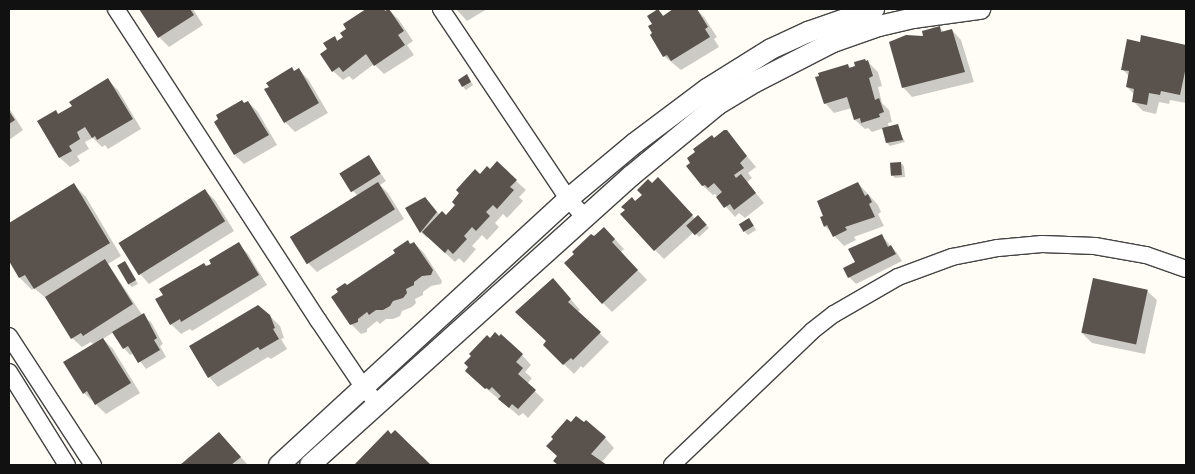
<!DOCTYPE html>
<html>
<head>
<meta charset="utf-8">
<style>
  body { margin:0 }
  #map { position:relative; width:1195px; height:474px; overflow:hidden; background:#fffdf5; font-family:"Roboto Serif",serif }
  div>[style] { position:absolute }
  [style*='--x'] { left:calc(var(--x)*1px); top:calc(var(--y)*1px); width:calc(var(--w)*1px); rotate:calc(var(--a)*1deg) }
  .shadow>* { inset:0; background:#0003; transform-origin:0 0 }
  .building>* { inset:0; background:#5a524d; transform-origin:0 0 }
  .roads { filter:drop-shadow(1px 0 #444) drop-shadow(-1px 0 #444) drop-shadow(0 1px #444) drop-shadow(0 -1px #444) }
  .minor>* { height:16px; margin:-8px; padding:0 8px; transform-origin:8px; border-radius:8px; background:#fff }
  .tertiary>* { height:20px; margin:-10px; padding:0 10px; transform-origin:10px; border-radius:10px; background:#fff }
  span { translate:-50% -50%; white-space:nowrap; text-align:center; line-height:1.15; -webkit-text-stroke:5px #fff; paint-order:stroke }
  .frame { position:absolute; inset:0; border:10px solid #111; pointer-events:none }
</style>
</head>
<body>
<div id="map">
  <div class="shadow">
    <div style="clip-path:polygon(141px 9px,193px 9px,203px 25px,169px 47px,159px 37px)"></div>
    <div style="clip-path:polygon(368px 9px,389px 10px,399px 20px,413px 41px,407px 45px,414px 55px,384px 74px,374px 64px,353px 80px,349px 76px,343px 80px,333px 71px,329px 50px,335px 38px,338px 41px,345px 37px,348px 29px,345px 24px)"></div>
    <div style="clip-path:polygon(456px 9px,487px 9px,467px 21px)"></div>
    <div style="clip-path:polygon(674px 9px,696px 9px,704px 17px,717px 37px,714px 39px,719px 47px,681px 70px,664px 56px,654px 33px,653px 24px,658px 10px,664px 16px)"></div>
    <div style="clip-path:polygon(940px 28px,944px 32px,952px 30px,961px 40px,974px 82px,912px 97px,903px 87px,925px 37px)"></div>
    <div style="clip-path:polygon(1142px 37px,1186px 46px,1186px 103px,1170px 100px,1169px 104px,1159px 102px,1156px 114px,1143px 111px,1133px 101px,1134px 94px,1127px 87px,1129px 76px,1122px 69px,1141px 44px)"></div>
    <div style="clip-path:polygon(868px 62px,878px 72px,882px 86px,878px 87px,882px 103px,889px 110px,892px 122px,888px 123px,889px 128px,897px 126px,905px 142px,890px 146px,887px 143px,884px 128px,872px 132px,868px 128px,865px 129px,855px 120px,852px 108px,834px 113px,825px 103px,848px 65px,851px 68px)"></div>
    <div style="clip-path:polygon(299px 70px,308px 79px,328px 113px,295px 132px,285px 122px,295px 72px)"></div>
    <div style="left:467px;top:76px;width:11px;height:9px;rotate:56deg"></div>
    <div style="clip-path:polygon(108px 80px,118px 90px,141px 129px,108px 149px,105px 145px,102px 147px,93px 138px,85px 142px,89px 149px,77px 156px,80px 161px,70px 167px,60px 158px,39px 122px,59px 115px,74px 106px)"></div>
    <div style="clip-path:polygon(248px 102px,258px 112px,277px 145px,244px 164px,235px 155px,216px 122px)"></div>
    <div style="clip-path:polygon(9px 108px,23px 130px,9px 140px)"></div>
    <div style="clip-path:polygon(726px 131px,756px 167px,748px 173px,752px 178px,747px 182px,764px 203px,745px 218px,739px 213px,735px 217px,715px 194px,713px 195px,703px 186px,688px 166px,714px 139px)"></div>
    <div style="clip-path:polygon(369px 157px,386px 181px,380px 185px,388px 193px,404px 219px,317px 272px,308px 263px,292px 237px,358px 196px,353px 191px)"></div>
    <div style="clip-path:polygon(901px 163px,904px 166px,905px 177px,895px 178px,892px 175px)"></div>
    <div style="clip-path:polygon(480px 176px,516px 181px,526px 190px,519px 197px,523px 201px,507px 218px,503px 214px,495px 223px,499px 227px,487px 240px,482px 235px,472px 246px,476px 249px,464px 263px,459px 258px,455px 262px,428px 237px,427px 238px,421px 232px,425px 198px,440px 215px,446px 216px)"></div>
    <div style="clip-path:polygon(858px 183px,878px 205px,881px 212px,878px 214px,884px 226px,854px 237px,856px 240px,844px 246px,825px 226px)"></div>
    <div style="clip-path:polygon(74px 185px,86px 197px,121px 256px,108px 264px,143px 316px,151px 322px,163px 344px,160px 346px,166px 357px,146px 369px,134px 353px,130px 355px,124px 348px,114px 332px,103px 339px,113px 349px,140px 393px,106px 414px,84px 393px,94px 345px,91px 342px,82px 347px,72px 338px,48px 300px,34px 288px,32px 290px,20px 278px,9px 259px,9px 224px)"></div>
    <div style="clip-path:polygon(652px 185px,667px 188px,695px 219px,698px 216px,709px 228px,699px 237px,694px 232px,664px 259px,655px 250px,636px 203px)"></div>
    <div style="clip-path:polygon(205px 191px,215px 200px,234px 231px,149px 284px,140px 274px)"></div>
    <div style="clip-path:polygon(752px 223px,756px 230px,748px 235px,745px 232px)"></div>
    <div style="clip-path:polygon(882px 236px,897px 253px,902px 261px,856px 284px,849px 277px,857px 263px)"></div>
    <div style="clip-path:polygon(594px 238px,614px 238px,624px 249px,621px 252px,647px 280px,612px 312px,603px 303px)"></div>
    <div style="clip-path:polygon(414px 243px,424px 253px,442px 281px,441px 284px,431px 286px,423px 292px,423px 295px,415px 299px,416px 303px,412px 307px,402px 311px,400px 316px,393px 319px,386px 319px,380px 324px,377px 321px,367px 329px,367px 332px,361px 334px,351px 324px,347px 286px)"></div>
    <div style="clip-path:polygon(238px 244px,248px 254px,267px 285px,192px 331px,190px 329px,181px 334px,171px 324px,207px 267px)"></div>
    <div style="clip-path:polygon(125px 262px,138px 284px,132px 287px,129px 284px)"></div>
    <div style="clip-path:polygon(562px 289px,580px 310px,577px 312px,609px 342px,583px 368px,581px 366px,574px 374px,544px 345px,548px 342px)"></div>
    <div style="clip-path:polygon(1147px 291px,1157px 300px,1145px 354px,1092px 343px,1082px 333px)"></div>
    <div style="clip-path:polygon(270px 316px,280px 326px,284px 338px,281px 339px,287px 349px,271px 359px,268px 357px,218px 387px,209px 377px)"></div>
    <div style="clip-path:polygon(522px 355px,531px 365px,525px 372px,532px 378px,527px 384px,544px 400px,528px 418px,523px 413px,519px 416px,476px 380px)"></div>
    <div style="clip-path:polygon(388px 432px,391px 436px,395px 432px,430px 465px,356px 465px)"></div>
    <div style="clip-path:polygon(219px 433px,248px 465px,182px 465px)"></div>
    <div style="clip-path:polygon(605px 438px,614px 448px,601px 463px,604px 465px,559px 465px,555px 461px)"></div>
  </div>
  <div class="building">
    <div style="clip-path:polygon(139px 9px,190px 9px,194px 15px,158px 38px)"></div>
    <div style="clip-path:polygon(366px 9px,384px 9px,385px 11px,389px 9px,404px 31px,398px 35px,405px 45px,374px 66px,366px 54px,343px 72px,339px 67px,332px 72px,320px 54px,327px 49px,323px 43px,335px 36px,337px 41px,343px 37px,340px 33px,346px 29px,343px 24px)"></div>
    <div style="clip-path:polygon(658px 9px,663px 16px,673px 9px,697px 9px,708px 27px,705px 29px,710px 37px,671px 61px,667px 55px,663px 57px,650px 35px,652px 33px,648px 26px,652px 24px,647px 16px)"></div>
    <div style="clip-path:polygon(940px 26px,941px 32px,952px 29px,965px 72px,902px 88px,889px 42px,906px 35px,923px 36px,922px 31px)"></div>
    <div style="clip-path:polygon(1141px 35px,1186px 45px,1186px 67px,1180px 95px,1161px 91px,1160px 95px,1149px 93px,1147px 105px,1132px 102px,1134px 89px,1126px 87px,1129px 71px,1121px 70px,1127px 39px,1140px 42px)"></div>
    <div style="clip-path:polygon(865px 59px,866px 61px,868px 60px,873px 76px,869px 78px,875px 100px,879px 98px,884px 112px,879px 114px,880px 117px,861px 123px,860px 118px,854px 120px,847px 97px,824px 104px,815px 77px,819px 76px,818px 73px,848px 64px,849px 68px,855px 66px,854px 62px)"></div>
    <div style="clip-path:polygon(292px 67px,294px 71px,299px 68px,319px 103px,284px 123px,264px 89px,269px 87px,266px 83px)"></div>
    <div style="clip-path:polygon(467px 74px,471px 82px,462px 87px,458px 80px)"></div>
    <div style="clip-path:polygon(108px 78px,133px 119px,97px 140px,95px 136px,92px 138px,85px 127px,77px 132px,80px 139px,69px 146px,72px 151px,59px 158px,37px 121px,56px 110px,58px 114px,72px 106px,69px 102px)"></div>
    <div style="clip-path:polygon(242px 100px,244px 103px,248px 101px,269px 135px,234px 155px,214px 122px,218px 119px,216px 115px)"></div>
    <div style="clip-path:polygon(9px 111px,15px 120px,9px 124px)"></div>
    <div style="clip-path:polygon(898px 124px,903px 140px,886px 143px,882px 128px)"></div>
    <div style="clip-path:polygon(724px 130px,727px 130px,747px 156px,740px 163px,744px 168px,734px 175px,736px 178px,741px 174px,756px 193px,734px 210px,730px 204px,724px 208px,716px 197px,722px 192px,714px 183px,708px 188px,705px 185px,702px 186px,686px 166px,690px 163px,687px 158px,695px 152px,693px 149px,712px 135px,714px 138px)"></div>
    <div style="left:369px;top:155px;width:22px;height:35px;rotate:58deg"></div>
    <div style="clip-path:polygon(497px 161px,517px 180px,510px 187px,514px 190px,497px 209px,493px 205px,486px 212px,490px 216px,476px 231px,472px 227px,464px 236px,467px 239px,453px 254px,448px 249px,445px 253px,422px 232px,442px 211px,446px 215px,455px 205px,452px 202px,459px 193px,456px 190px,475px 169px,480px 174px,487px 166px,490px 169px)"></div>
    <div style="left:901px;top:162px;width:13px;height:11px;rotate:86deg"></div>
    <div style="clip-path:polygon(658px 177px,693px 215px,654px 251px,620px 214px,625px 210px,621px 207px,632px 197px,635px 201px,642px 195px,637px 190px,648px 179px,652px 183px)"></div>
    <div style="left:378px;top:182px;width:32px;height:104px;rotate:58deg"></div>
    <div style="clip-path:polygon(858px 182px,865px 196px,868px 194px,872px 202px,869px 204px,875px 217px,845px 227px,847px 230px,833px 237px,827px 225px,824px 227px,820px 217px,823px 216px,817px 201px)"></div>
    <div style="clip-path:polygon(74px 183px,110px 243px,34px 289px,25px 275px,19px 278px,9px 261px,9px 223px)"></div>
    <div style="left:205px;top:189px;width:38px;height:102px;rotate:58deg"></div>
    <div style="clip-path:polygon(425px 197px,437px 212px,420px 233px,405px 208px)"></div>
    <div style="left:698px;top:215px;width:13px;height:16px;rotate:48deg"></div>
    <div style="left:749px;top:218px;width:9px;height:12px;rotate:58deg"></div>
    <div style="clip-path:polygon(604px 227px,615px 239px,612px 242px,638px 270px,602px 304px,564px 263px,574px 254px,572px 252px,591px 234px,594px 236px)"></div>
    <div style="clip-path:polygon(882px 234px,888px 247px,891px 245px,896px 254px,848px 278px,843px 268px,855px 262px,848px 249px)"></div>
    <div style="clip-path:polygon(408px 240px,410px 244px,414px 242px,433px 270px,431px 275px,422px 276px,414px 282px,414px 285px,406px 289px,407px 293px,403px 298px,393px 301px,390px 306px,383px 310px,376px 310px,369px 315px,367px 312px,358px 319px,358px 322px,350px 325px,331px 297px,338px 292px,336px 289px,345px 283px,347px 285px,395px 253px,393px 250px)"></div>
    <div style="clip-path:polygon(239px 242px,259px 275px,181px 322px,180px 319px,170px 325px,155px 299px,163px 295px,159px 289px,204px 263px,206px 266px,211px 264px,209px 260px)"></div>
    <div style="clip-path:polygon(105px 259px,133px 304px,83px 336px,81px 333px,71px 339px,45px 297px)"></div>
    <div style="left:125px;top:261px;width:22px;height:9px;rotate:60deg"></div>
    <div style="clip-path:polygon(553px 278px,571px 299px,568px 302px,601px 332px,573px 360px,571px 358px,563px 365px,543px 345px,546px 341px,515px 312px)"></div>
    <div style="left:1093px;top:278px;width:56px;height:56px;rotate:12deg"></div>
    <div style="clip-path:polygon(258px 305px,270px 315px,275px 328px,273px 329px,279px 339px,260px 350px,258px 347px,208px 378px,189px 346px)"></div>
    <div style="clip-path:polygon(144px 313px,157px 338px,154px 340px,160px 350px,138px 363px,128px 346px,123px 349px,112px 332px)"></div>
    <div style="clip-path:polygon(495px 332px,499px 336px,501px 334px,523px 354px,516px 362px,523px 368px,518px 374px,536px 390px,518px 409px,512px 404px,509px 408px,498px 399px,501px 396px,492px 387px,489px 390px,487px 388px,485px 389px,465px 371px,468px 367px,464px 363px,471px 356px,469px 354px,487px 335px,490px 338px)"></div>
    <div style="clip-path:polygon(103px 338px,131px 383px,95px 405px,87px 391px,83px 394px,63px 362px)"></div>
    <div style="clip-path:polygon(576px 416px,584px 422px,586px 420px,606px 437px,591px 454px,607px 465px,558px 465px,553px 461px,557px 456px,546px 446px,553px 439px,551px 437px,567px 419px,571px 422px)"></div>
    <div style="clip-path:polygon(388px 430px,391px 434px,395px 430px,431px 465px,354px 465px)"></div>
    <div style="clip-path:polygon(219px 432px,241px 457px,231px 465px,180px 465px)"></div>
  </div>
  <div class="roads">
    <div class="minor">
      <div style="--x:116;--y:9;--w:371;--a:57"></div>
      <div style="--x:318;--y:320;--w:82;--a:55.9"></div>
      <div style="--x:364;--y:388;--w:21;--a:49"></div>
      <div style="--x:441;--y:9;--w:229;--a:56.2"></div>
      <div style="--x:568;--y:199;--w:25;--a:47"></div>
      <div style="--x:9;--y:336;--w:154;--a:56.9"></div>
      <div style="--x:9;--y:372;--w:110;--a:58.1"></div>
      <div style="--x:672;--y:465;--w:194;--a:-43.7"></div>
      <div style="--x:812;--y:331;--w:28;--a:-38"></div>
      <div style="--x:834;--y:314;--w:74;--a:-30"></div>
      <div style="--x:898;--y:277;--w:58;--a:-20.3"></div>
      <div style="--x:952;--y:257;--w:47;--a:-11.1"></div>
      <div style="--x:998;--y:248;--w:44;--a:-5.2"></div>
      <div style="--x:1042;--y:244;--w:53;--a:2.2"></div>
      <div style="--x:1095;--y:246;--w:52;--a:10"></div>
      <div style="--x:1146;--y:255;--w:42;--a:19.3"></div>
    </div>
    <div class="tertiary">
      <div style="--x:279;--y:465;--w:393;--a:-42.6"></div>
      <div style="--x:568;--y:199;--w:87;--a:-39.9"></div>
      <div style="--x:635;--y:143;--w:90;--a:-36.9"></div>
      <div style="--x:707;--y:89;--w:75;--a:-32"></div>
      <div style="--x:771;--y:49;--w:41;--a:-24.7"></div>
      <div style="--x:808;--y:32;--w:70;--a:-19.2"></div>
      <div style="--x:310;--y:465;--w:432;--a:-42"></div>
      <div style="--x:631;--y:176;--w:112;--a:-39.5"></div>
      <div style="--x:717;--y:105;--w:44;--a:-31.2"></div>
      <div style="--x:755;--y:82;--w:88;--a:-27.1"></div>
      <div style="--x:833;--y:42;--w:49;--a:-19.2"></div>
      <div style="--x:879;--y:26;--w:35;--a:-13"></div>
      <div style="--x:913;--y:18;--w:68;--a:-7.7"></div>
    </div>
  </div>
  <div class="frame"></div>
</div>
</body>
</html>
